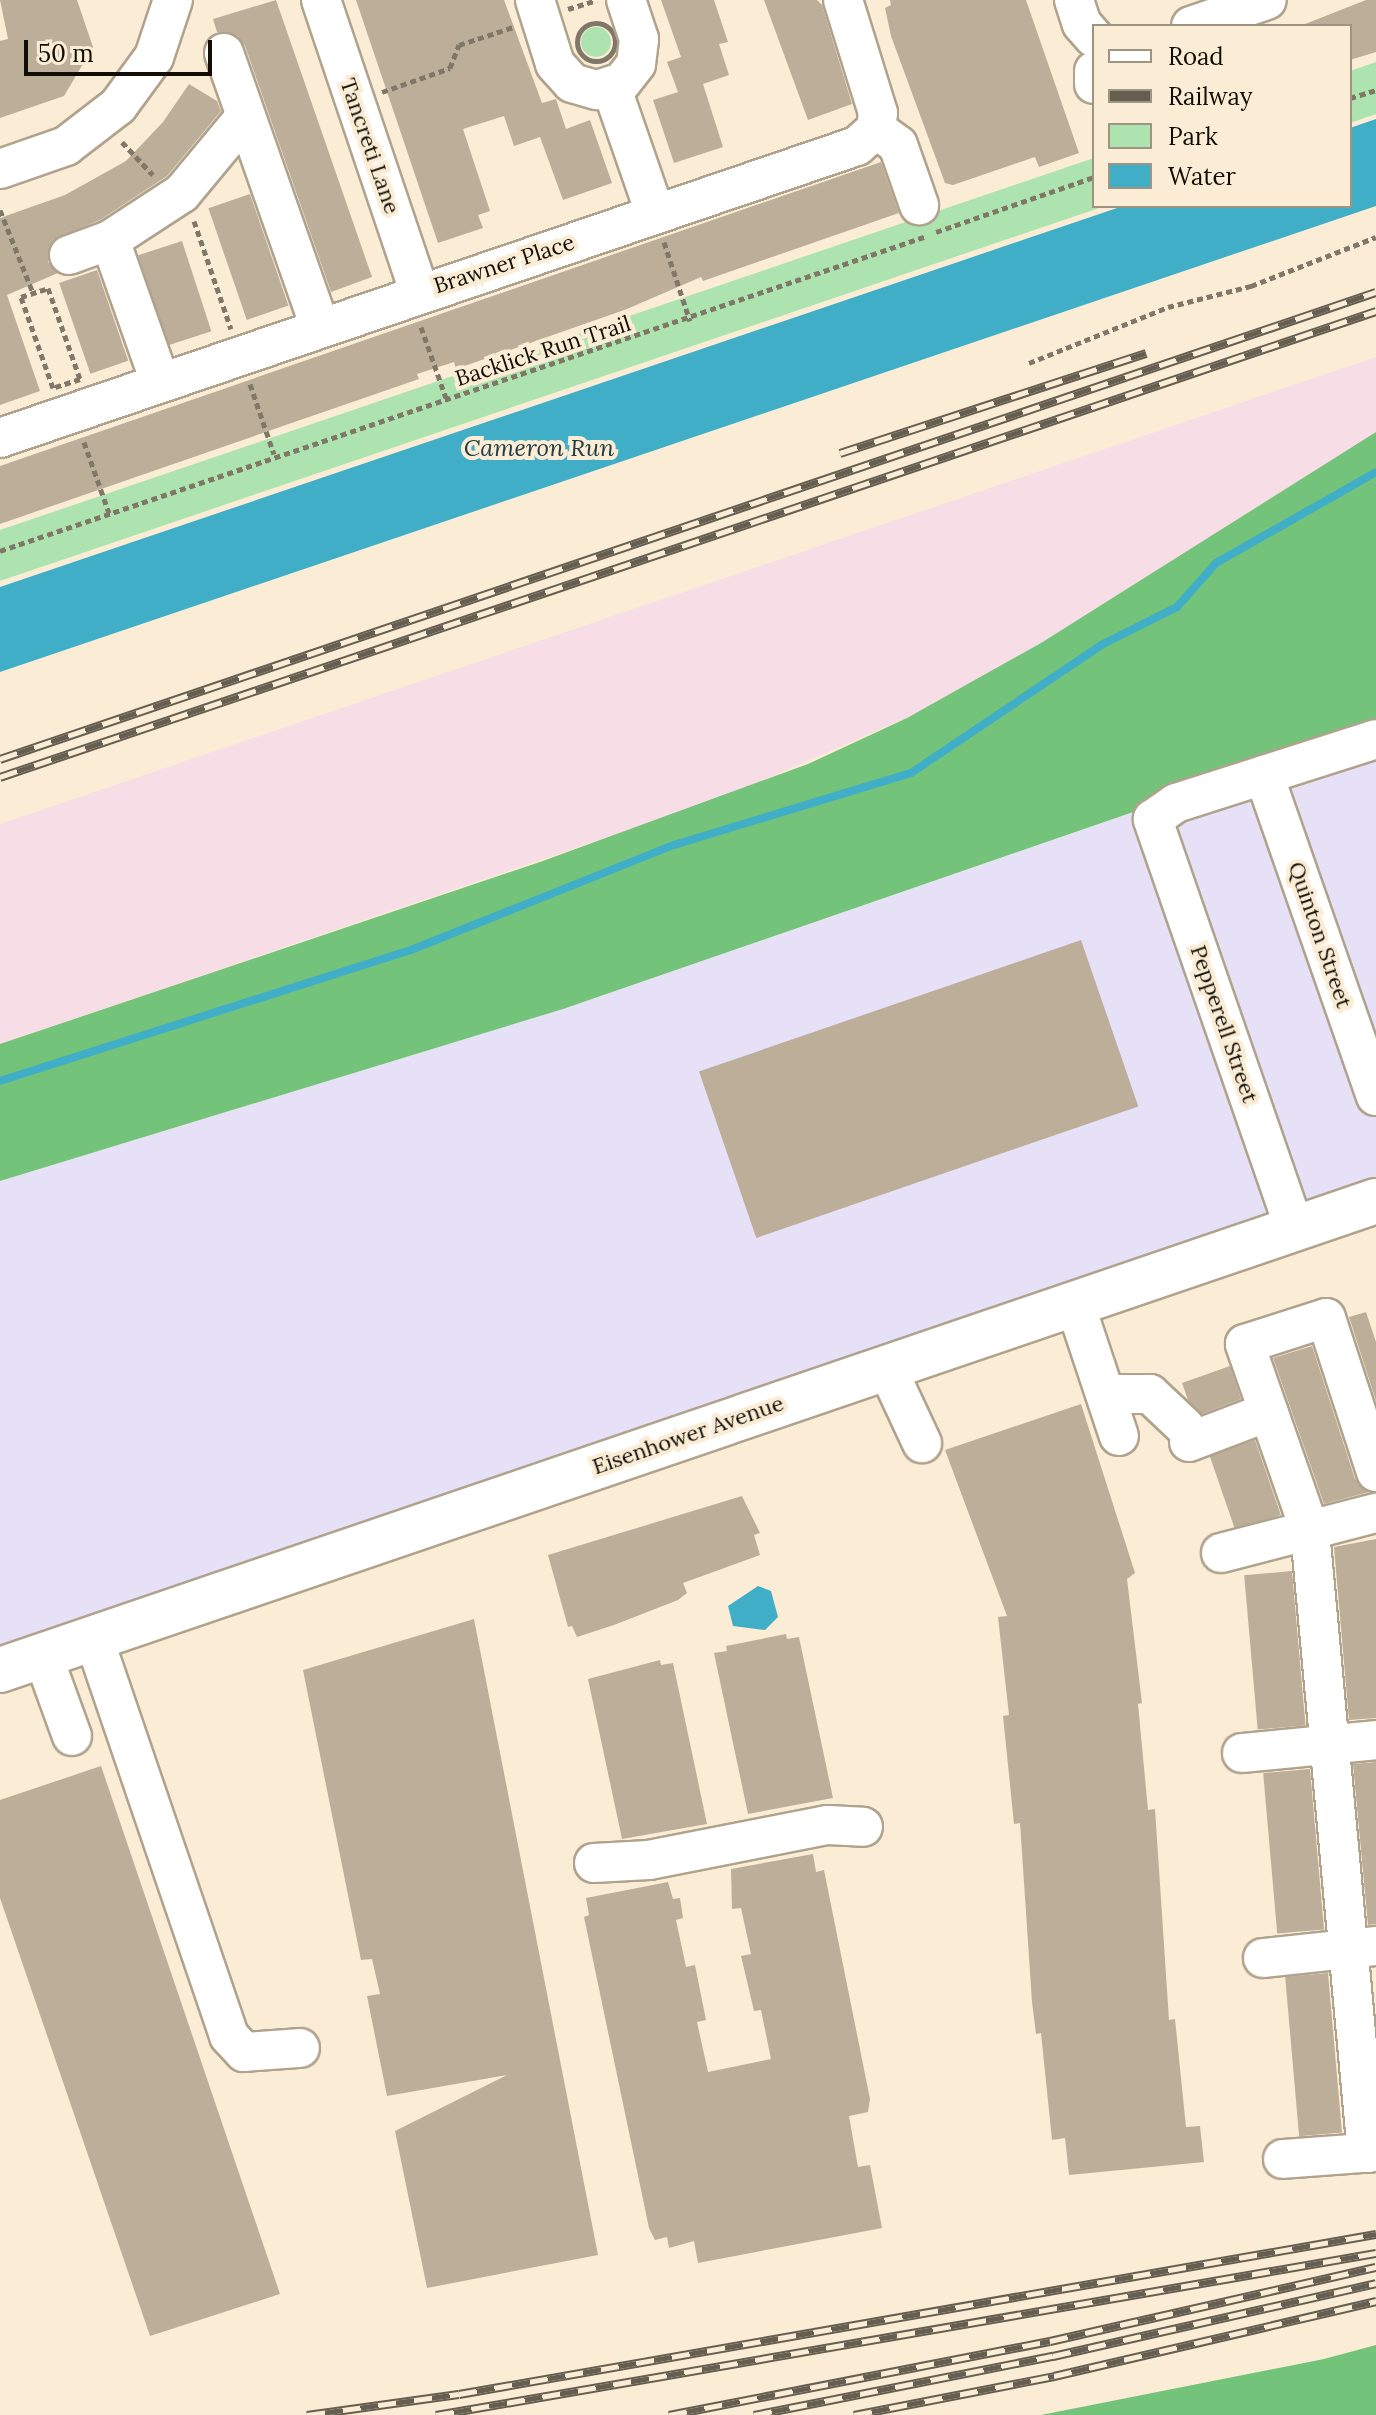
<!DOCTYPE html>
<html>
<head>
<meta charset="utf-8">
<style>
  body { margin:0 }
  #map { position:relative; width:1376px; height:2415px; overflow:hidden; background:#fbedd5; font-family:Lora,serif }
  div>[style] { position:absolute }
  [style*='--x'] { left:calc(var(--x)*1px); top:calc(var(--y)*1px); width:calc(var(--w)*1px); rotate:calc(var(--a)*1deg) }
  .commercial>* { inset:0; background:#e6e1f7 }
  .industrial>* { inset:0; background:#f7dde6 }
  .green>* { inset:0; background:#ace3af }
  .round { border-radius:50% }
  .forest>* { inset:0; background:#73c37a }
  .water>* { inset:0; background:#41aec7 }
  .stream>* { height:8px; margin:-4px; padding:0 4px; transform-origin:4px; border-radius:4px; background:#41aec7 }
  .building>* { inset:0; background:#bcae98; transform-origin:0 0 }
  .path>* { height:5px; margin-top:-2.5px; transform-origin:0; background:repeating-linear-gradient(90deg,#807768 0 6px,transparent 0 10px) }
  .path>.ring { margin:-2.5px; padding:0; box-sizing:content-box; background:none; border:5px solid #807768; border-radius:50% }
  .roads { filter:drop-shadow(2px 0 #b0a38d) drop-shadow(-2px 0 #b0a38d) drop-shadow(0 2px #b0a38d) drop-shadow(0 -2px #b0a38d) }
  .minor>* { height:38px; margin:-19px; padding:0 19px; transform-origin:19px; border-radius:19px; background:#fff }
  .major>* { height:44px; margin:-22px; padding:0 22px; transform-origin:22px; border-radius:22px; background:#fff }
  .rail>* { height:9px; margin-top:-4.5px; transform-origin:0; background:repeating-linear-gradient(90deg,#fbedd5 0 18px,#665f51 0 36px); box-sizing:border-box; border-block:2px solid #665f51 }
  span { translate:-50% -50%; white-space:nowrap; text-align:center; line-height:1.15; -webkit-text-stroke:8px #fbedd5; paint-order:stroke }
  .street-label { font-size:22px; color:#120e06 }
  .water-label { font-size:24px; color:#243d43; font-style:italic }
  .legend { position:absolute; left:1092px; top:24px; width:260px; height:184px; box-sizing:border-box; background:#fbedd5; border:2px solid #9e9482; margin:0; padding:10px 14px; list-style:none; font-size:24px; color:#120e06 }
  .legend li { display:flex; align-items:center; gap:16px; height:40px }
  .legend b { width:40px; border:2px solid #9e9482 }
  .scale { position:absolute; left:24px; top:40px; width:188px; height:36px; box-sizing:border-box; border:4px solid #120e06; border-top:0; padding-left:10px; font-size:24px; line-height:28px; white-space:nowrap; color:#120e06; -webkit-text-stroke:6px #fbedd5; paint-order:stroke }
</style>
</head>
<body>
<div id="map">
  <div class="commercial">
    <div style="clip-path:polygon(1376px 722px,1376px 1205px,0 1671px,0 1181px,563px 1009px,1139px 810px,1159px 792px)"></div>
  </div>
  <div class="industrial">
    <div style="clip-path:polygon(1376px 357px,1376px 432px,1041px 643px,907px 718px,717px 800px,0 1044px,0 824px)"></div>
  </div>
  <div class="green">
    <div class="round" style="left:581px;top:27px;width:30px;height:30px"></div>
    <div style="clip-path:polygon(1376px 62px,1376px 114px,1350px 123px,1350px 71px)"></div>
    <div style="clip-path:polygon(1094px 158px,1094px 206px,1105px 206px,0 581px,0 530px)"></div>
  </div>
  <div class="forest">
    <div style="clip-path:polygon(1376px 432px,1376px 722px,1139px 810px,563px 1009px,0 1181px,0 1044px,540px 862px,808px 764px,907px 718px,1041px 643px)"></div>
    <div style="clip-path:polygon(1376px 2345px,1376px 2415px,1041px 2415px,1324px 2359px)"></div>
  </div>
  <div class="water">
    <div style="clip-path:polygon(1376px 119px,1376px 206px,0 672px,0 587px,1123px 206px,1350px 206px,1350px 128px)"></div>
    <div style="clip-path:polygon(758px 1586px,771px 1591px,778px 1617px,765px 1630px,733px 1626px,728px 1606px)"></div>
  </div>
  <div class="stream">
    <div style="--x:0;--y:1081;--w:431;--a:-17.7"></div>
    <div style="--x:411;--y:950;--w:283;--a:-21.8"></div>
    <div style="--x:674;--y:845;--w:248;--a:-16.9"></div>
    <div style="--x:911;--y:773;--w:231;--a:-33.9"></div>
    <div style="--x:1103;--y:644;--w:83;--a:-26.6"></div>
    <div style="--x:1177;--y:607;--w:59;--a:-48.4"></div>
    <div style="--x:1216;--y:563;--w:184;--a:-29.6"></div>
  </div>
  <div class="building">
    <div style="clip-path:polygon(0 0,77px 0,93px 47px,64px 96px,0 118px,0 41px,8px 39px)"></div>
    <div style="clip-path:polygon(276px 0,372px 277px,331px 292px,245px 46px,238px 36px,217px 32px,213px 19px)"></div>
    <div style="clip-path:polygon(356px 0,504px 0,542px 103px,556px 99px,566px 129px,590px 120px,612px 183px,563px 200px,540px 137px,514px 146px,504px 116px,463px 129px,490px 211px,478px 215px,483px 228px,438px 243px)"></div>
    <div style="clip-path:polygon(661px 0,714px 0,728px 42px,719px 44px,729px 75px,703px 84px,723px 147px,674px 163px,653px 100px,678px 92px,667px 62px,681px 57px)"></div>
    <div style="clip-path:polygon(764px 0,817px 0,822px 5px,852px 104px,808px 120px)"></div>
    <div style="clip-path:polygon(890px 0,1026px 0,1079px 153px,1039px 167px,1035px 157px,953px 185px,945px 183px,891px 36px,885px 8px,891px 5px)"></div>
    <div style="clip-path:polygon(1366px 0,1376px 0,1376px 52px,1350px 60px,1350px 26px,1300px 26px)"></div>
    <div style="clip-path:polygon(189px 84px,217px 101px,221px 111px,167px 176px,100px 220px,53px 240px,48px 262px,58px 273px,7px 295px,40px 391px,0 405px,0 218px,65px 195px,126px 161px,163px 122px)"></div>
    <div style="clip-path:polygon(881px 162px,899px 213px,703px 281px,701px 277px,627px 309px,456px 369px,454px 362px,417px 374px,419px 379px,0 524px,0 466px)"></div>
    <div style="left:250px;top:194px;width:118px;height:44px;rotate:71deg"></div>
    <div style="left:182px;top:241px;width:95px;height:46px;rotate:72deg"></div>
    <div style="left:97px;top:270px;width:96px;height:40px;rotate:71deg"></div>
    <div style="left:1081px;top:940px;width:176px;height:404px;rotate:71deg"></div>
    <div style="clip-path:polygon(1366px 1312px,1376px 1342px,1376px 1401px,1349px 1317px)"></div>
    <div style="clip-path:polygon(1312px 1346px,1355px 1479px,1369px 1492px,1324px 1504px,1273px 1358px)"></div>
    <div style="clip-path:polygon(1230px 1366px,1241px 1399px,1202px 1414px,1188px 1400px,1182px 1383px)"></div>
    <div style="clip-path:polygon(1081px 1404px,1135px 1573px,1127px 1579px,1142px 1703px,1138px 1704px,1148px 1810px,1155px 1809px,1169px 2020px,1175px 2019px,1186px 2127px,1200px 2126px,1204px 2162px,1069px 2175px,1065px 2138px,1052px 2140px,1041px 2033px,1036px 2034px,1032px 2002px,1020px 1823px,1014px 1824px,1003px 1716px,1009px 1715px,998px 1617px,1007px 1616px,945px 1450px)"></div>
    <div style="left:1255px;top:1440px;width:79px;height:48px;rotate:71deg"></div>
    <div style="clip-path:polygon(742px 1496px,760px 1533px,754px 1535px,760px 1555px,683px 1583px,687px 1593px,678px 1600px,614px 1625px,577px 1637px,572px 1626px,568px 1627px,548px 1555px)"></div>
    <div style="clip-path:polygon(1376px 1539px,1376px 1718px,1349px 1720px,1334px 1547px)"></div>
    <div style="left:1292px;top:1571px;width:155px;height:48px;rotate:85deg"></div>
    <div style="clip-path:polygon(474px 1619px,598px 2255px,427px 2288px,395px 2131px,507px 2075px,387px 2096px,367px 1996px,380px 1994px,372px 1959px,361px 1960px,303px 1670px)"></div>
    <div style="clip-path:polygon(786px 1634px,787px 1639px,799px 1637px,833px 1798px,748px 1814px,714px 1653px,727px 1651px,726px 1646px)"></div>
    <div style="clip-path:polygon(660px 1660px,661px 1665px,673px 1663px,707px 1824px,622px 1839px,588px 1679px)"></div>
    <div style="clip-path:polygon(1376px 1762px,1376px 1924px,1368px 1925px,1353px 1764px)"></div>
    <div style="clip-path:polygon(101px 1766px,280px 2294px,150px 2336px,0 1898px,0 1800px)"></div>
    <div style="left:1310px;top:1769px;width:161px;height:47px;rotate:85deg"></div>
    <div style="clip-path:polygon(813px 1854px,816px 1872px,824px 1870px,870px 2099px,868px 2112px,849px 2116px,858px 2167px,870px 2165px,882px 2228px,698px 2263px,694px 2241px,669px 2248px,667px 2237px,655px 2240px,649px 2228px,584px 1917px,589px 1915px,586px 1898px,668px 1882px,673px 1899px,680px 1898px,683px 1918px,676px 1920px,686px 1967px,695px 1965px,706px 2020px,697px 2022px,708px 2072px,771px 2059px,761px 2010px,754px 2011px,741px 1956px,751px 1954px,741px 1908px,732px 1909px,731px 1869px)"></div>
    <div style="left:1328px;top:1973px;width:160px;height:43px;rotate:85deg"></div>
  </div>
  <div class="path">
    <div style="--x:568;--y:9;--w:30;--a:-17"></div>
    <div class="ring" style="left:577px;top:23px;width:33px;height:33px"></div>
    <div style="--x:382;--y:92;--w:72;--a:-19.4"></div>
    <div style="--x:450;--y:68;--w:25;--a:-69"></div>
    <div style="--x:459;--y:45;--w:57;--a:-18.4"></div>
    <div style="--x:1350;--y:98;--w:27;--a:-17"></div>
    <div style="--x:122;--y:142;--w:45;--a:46.8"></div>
    <div style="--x:0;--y:210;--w:89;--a:68.3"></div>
    <div style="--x:194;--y:221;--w:114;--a:71.1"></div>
    <div style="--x:936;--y:232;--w:167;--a:-19.2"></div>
    <div style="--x:664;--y:242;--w:83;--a:71.8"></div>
    <div style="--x:48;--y:288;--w:96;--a:70.6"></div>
    <div style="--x:80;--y:379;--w:28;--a:162"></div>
    <div style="--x:53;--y:388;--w:96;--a:-109.4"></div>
    <div style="--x:21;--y:297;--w:28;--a:-18"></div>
    <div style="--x:421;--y:327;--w:75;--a:70.6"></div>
    <div style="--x:1029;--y:363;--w:150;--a:-21.9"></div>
    <div style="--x:1168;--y:307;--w:86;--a:-14.2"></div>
    <div style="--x:1251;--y:286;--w:134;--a:-21.4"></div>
    <div style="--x:250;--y:384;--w:74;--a:71.1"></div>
    <div style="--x:84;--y:442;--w:75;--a:70.6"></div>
    <div style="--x:0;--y:551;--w:979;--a:-18.77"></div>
  </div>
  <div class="roads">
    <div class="minor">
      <div style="--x:321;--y:0;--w:308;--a:71.4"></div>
      <div style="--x:535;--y:0;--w:67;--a:72.6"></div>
      <div style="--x:555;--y:64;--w:25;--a:48"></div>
      <div style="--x:572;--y:83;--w:26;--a:16"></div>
      <div style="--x:597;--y:90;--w:26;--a:-18"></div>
      <div style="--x:622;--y:82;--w:23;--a:-52"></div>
      <div style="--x:636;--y:64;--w:25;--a:-83"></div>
      <div style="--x:639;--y:39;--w:41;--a:-108.4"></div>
      <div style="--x:1074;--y:0;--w:25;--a:72"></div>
      <div style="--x:1082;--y:24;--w:18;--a:49"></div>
      <div style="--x:1191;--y:26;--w:80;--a:-18.9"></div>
      <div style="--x:224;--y:53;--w:290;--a:70.7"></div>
      <div style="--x:1094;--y:71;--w:13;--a:90"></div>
      <div style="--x:611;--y:86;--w:134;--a:70.9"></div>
      <div style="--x:876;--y:129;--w:27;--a:36"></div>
      <div style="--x:898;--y:145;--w:64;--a:70.7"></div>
      <div style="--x:0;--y:169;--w:70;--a:-19.2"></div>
      <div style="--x:66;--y:146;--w:66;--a:-37.6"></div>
      <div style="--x:118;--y:106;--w:61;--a:-53.7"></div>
      <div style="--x:154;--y:57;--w:60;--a:-71.6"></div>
      <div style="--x:110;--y:240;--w:151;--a:70.6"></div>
      <div style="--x:69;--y:255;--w:44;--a:-20.1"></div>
      <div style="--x:110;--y:240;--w:86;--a:-33.1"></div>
      <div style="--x:182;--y:193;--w:99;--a:-50.3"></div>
      <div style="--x:0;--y:438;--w:905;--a:-18.82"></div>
      <div style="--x:857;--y:146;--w:25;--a:-42"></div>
      <div style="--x:876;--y:129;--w:16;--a:-83"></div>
      <div style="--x:878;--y:113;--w:118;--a:-107.2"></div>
      <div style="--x:1264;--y:775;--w:340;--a:70.8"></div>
      <div style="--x:1295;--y:1230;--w:435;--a:-109.1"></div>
      <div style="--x:1153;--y:819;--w:28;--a:-35"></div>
      <div style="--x:1176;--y:803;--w:210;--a:-17.7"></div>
      <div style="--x:1075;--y:1304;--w:139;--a:71.6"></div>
      <div style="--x:887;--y:1368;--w:83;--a:65"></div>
      <div style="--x:1106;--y:1394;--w:44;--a:0"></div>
      <div style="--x:1150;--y:1394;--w:48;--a:43.3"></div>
      <div style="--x:1189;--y:1442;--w:85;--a:-20.8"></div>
      <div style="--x:1221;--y:1553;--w:160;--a:-14.5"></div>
      <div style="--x:94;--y:1639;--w:419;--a:71.2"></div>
      <div style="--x:229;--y:2036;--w:22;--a:47"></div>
      <div style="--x:244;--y:2052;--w:56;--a:-4.1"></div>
      <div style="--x:43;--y:1656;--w:85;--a:70.1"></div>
      <div style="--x:1242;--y:1753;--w:135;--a:-5.5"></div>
      <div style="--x:594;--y:1863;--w:55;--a:-3.1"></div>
      <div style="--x:649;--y:1860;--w:182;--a:-11.1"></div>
      <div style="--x:828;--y:1825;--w:35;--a:3"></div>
      <div style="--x:1263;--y:1958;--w:114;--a:-6.1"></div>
      <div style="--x:1367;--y:2153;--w:625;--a:-95.24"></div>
      <div style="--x:1310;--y:1531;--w:198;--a:-109.2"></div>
      <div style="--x:1245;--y:1344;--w:85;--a:-17.8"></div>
      <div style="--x:1326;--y:1318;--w:162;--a:72"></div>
      <div style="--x:1283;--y:2159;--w:93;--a:-4.3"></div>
    </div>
    <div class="major">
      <div style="--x:0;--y:1670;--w:1454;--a:-18.82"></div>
    </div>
  </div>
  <div class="rail">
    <div style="--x:840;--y:453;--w:322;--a:-18.1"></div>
    <div style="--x:0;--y:759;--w:1453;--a:-18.75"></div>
    <div style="--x:0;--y:777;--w:1453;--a:-18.71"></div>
    <div style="--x:307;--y:2415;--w:153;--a:-7.9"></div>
    <div style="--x:459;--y:2394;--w:931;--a:-9.9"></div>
    <div style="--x:436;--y:2415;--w:954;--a:-9.78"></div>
    <div style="--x:669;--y:2415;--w:388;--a:-11"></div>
    <div style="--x:1050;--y:2341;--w:334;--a:-12.8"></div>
    <div style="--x:754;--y:2415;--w:305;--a:-11.2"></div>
    <div style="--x:1053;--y:2356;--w:331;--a:-12.7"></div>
    <div style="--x:854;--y:2415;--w:204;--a:-11"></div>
    <div style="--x:1054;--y:2376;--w:331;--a:-13.1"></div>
  </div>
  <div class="street-label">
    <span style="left:370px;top:146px;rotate:71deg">Tancreti Lane</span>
    <span style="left:504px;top:264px;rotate:-18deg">Brawner Place</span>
    <span style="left:543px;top:351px;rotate:-18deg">Backlick Run Trail</span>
    <span style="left:1320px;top:935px;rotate:71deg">Quinton Street</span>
    <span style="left:1224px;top:1024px;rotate:71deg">Pepperell Street</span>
    <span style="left:688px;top:1435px;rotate:-19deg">Eisenhower Avenue</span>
  </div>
  <div class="water-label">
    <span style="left:539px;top:448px">Cameron Run</span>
  </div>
  <ul class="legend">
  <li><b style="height:10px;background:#fff"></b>Road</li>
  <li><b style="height:10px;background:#665f51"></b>Railway</li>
  <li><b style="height:22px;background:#ace3af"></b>Park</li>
  <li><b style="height:22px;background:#41aec7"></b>Water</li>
  </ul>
  <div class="scale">50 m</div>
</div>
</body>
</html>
